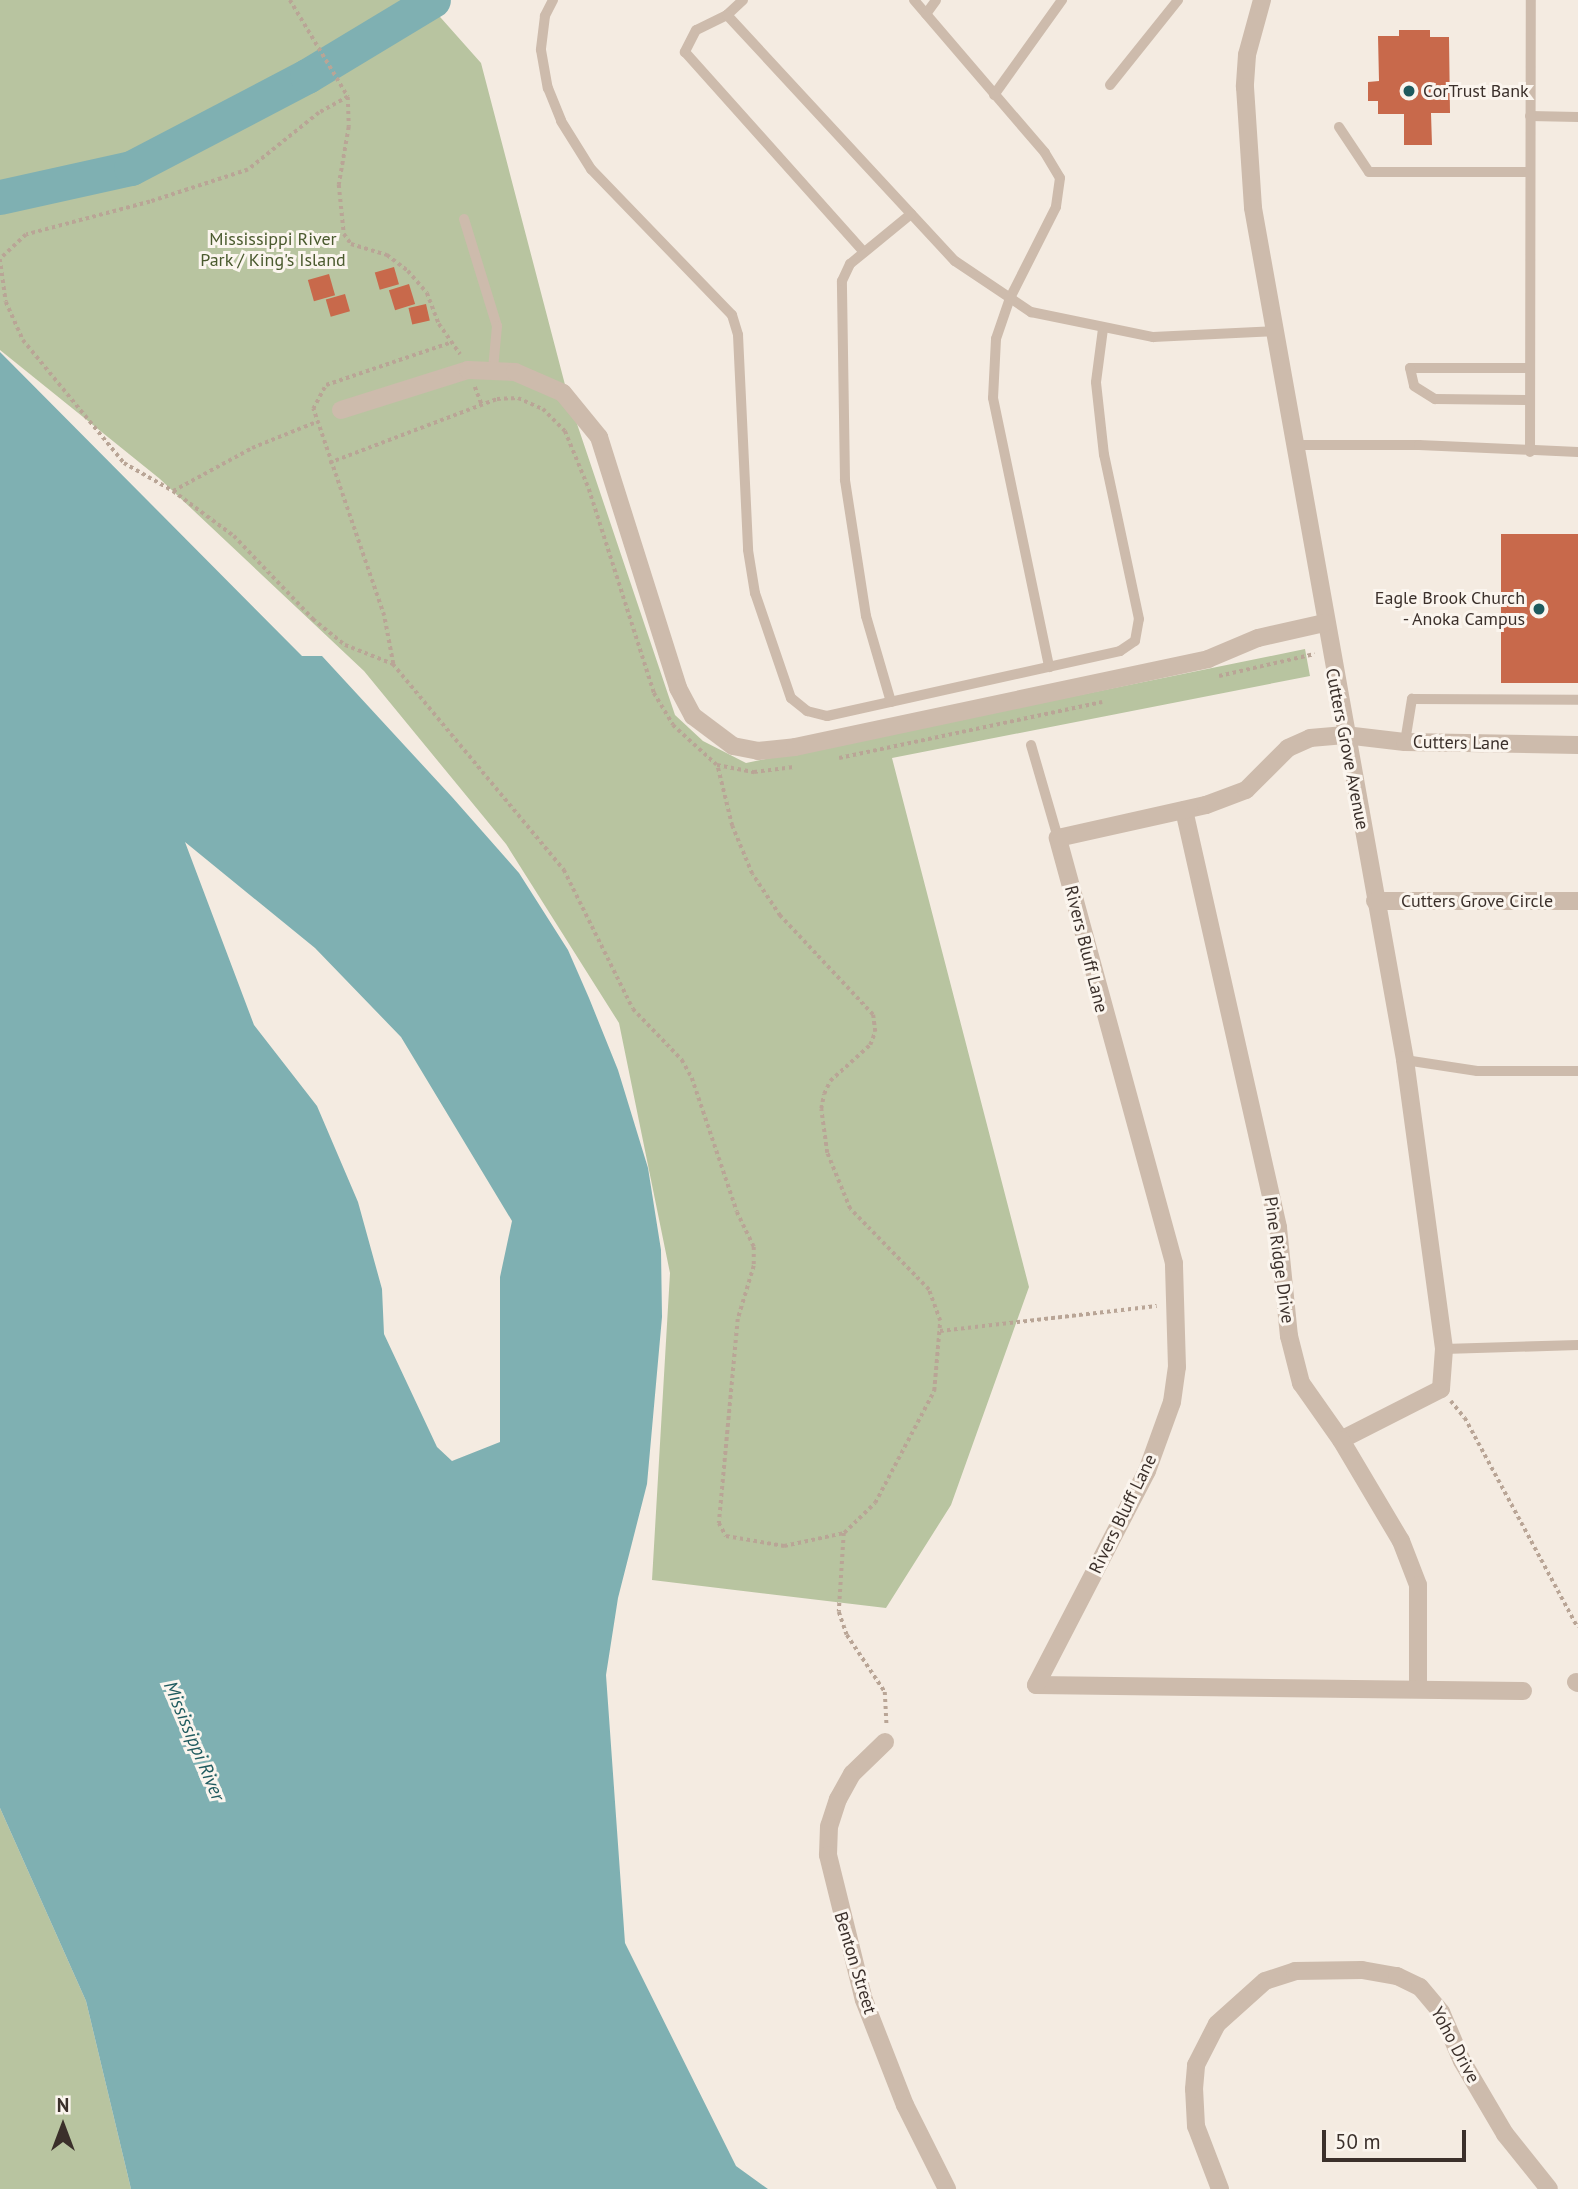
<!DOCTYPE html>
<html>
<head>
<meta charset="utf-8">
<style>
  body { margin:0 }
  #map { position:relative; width:1578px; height:2189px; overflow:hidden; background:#f4ebe1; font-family:"PT Sans",sans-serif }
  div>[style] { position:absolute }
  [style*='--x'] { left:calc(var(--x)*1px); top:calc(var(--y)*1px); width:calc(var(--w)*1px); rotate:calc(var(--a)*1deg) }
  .green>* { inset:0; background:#b8c4a0 }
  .water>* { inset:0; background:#7fb0b2 }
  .river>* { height:35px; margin:-17.5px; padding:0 17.5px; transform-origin:17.5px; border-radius:17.5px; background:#7fb0b2 }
  .building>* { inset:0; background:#c8694b; transform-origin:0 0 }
  .path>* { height:3.5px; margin-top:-1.75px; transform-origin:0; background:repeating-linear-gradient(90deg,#b9a596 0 3.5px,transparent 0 7px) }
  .service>* { height:10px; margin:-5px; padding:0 5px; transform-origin:5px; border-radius:5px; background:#cdbbac }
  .minor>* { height:18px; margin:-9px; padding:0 9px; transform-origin:9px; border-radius:9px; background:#cdbbac }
  .dots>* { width:19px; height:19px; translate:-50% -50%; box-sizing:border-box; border:4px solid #fbf5ee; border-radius:50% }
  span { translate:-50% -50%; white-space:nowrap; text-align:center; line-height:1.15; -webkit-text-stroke:6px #fbf5ee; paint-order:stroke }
  .poi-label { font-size:18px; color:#3b302b }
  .left { translate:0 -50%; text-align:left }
  .right { translate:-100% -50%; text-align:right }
  .park-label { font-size:18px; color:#4a5a2e }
  .street-label { font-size:18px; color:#3b302b }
  .water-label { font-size:19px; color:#1f5a5e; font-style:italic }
  .north { position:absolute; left:28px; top:2091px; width:70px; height:70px; -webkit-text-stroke:5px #fbf5ee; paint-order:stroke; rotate:0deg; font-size:19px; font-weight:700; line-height:28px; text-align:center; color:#3b302b }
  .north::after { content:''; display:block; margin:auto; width:24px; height:32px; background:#3b302b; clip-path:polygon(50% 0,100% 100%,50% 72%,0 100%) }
  .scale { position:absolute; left:1322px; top:2130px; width:144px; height:32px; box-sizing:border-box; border:4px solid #3b302b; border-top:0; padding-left:9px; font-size:21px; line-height:24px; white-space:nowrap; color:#3b302b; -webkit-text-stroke:5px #fbf5ee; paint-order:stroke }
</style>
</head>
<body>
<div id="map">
  <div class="green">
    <div style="clip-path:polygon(0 0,425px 0,481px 63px,569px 400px,675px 715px,703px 741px,746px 763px,1305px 649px,1310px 676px,892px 758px,1029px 1287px,951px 1505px,886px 1608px,652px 1580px,670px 1273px,619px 1023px,506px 844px,364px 671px,160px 479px,0 350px)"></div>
    <div style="clip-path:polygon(0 1808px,86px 2001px,131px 2189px,0 2189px)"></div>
  </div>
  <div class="water">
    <div style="clip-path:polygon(evenodd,0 352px,302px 656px,322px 656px,452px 797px,519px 873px,568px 950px,589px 998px,618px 1070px,648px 1168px,661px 1250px,662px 1317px,647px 1484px,618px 1598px,606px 1675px,625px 1943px,736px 2166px,768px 2189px,131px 2189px,86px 2001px,0 1808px,0 352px,185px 842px,315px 948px,401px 1037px,512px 1221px,500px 1277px,500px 1442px,452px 1461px,437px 1447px,384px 1334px,382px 1289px,358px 1202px,317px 1106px,254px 1025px,185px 842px)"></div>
  </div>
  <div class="river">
    <div style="--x:0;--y:197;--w:134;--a:-12.5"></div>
    <div style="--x:131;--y:168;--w:199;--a:-27.6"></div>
    <div style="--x:307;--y:76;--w:147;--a:-31.1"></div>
  </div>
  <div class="building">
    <div style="clip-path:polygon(1399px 30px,1430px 30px,1430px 37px,1449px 37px,1450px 113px,1431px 113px,1432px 145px,1404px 145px,1404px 114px,1378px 114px,1378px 101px,1368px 101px,1368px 82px,1379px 81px,1378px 36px,1399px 36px)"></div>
    <div style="left:394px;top:267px;width:18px;height:20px;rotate:74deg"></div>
    <div style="left:329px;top:274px;width:22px;height:22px;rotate:74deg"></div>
    <div style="left:409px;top:284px;width:21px;height:21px;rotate:73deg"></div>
    <div style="left:345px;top:294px;width:18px;height:20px;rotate:74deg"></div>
    <div style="left:426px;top:304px;width:17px;height:18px;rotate:77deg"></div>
    <div style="left:1501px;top:534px;width:77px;height:149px"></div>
  </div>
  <div class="path">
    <div style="--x:290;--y:0;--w:113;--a:59.1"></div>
    <div style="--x:348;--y:97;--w:30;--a:88"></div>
    <div style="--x:349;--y:127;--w:59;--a:99.8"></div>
    <div style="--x:339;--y:185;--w:49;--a:84.2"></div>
    <div style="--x:344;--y:234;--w:12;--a:55"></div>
    <div style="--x:351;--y:244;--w:38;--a:17"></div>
    <div style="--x:387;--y:255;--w:26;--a:37"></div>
    <div style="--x:408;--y:271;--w:29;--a:49"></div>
    <div style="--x:427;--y:293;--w:33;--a:69"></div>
    <div style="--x:439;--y:324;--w:37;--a:55"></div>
    <div style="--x:348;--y:97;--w:33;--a:151"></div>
    <div style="--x:319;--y:113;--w:91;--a:141.2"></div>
    <div style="--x:248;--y:170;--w:103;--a:161.9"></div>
    <div style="--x:150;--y:202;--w:128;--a:165.1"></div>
    <div style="--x:26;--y:235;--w:35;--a:137"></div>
    <div style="--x:0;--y:259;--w:43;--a:82.1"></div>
    <div style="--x:6;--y:302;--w:42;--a:65.9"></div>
    <div style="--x:23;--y:340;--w:159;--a:50.6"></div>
    <div style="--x:124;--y:463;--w:56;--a:29.7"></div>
    <div style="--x:173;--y:491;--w:76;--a:36.4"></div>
    <div style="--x:234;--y:536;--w:115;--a:46.4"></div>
    <div style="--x:313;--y:619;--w:41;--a:39.1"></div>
    <div style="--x:345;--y:645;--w:52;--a:21.6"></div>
    <div style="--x:393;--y:664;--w:268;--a:50.3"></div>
    <div style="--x:564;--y:870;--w:155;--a:63.6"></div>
    <div style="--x:633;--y:1009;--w:71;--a:46.1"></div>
    <div style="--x:682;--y:1060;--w:21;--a:61"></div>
    <div style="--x:692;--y:1078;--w:141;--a:71.4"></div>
    <div style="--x:737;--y:1212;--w:39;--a:64"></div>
    <div style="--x:754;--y:1247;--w:19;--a:90"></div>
    <div style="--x:754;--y:1266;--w:55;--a:106.8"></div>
    <div style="--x:738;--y:1319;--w:205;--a:95.3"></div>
    <div style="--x:719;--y:1523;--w:15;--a:62"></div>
    <div style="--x:726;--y:1536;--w:59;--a:9.8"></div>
    <div style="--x:784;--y:1546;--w:61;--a:-12.2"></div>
    <div style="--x:844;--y:1533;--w:43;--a:-44.1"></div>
    <div style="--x:875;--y:1503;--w:127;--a:-62.2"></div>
    <div style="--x:934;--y:1391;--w:70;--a:-85.1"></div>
    <div style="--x:940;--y:1321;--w:33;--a:-110"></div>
    <div style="--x:929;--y:1290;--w:113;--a:-134.3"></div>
    <div style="--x:850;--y:1209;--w:61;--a:-112.3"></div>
    <div style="--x:827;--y:1153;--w:44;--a:-97.8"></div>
    <div style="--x:821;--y:1109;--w:15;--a:-79"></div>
    <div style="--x:824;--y:1094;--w:14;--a:-65"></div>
    <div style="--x:830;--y:1081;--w:54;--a:-42"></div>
    <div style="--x:870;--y:1045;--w:14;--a:-69"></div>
    <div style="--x:875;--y:1032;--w:17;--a:-97"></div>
    <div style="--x:873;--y:1015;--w:136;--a:-133.2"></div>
    <div style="--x:780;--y:916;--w:50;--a:-123.7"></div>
    <div style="--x:752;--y:874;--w:52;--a:-112.6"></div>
    <div style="--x:732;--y:826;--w:63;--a:-103.8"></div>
    <div style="--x:475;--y:387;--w:19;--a:69"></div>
    <div style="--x:329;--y:463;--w:180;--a:-20.9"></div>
    <div style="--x:497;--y:399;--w:21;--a:-3"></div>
    <div style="--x:518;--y:398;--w:27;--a:24"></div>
    <div style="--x:543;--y:409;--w:31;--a:45"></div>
    <div style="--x:565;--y:431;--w:63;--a:67.5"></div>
    <div style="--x:589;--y:489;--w:214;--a:72.3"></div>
    <div style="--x:654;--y:693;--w:37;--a:59"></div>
    <div style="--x:673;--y:725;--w:59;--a:42.3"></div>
    <div style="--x:717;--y:765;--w:38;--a:11"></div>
    <div style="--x:754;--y:772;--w:40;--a:-7.1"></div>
    <div style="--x:173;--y:491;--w:90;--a:-28.6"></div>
    <div style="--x:252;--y:448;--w:67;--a:-22"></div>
    <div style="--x:393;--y:664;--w:49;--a:-100.6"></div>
    <div style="--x:384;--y:616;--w:219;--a:-108.9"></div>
    <div style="--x:313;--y:409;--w:27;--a:-62"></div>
    <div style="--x:326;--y:385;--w:133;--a:-18.8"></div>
    <div style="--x:1219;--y:676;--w:98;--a:-13"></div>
    <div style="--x:839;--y:758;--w:269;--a:-12"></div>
    <div style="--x:940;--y:1331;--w:218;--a:-6.6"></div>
    <div style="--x:1451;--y:1401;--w:22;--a:51"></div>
    <div style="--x:1465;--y:1418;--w:238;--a:61.7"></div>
    <div style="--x:844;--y:1533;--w:79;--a:93.6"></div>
    <div style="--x:839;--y:1612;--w:24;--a:71"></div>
    <div style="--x:847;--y:1635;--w:69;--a:56.3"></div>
    <div style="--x:885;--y:1692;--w:34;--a:87"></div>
  </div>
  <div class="service">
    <div style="--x:553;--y:0;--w:18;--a:117"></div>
    <div style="--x:545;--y:16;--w:34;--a:97"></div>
    <div style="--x:541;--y:50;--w:39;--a:80"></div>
    <div style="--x:548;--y:88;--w:35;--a:68"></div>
    <div style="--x:561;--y:121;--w:57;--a:58"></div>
    <div style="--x:591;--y:169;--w:203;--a:46"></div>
    <div style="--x:732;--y:315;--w:21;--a:73"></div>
    <div style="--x:738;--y:335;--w:215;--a:87.3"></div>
    <div style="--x:748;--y:550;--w:44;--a:80.8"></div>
    <div style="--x:755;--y:593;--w:111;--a:71.1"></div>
    <div style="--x:791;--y:698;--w:21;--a:39"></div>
    <div style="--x:807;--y:711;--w:21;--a:14"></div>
    <div style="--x:827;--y:716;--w:300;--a:-12.5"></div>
    <div style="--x:1120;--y:651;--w:18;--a:-34"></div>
    <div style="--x:1135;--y:641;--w:22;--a:-80"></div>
    <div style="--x:1139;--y:619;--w:168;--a:-102"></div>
    <div style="--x:1104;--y:455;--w:73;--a:-96.3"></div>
    <div style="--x:1096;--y:382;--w:53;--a:-82.5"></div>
    <div style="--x:743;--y:0;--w:22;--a:137"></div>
    <div style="--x:727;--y:15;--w:34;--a:154"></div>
    <div style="--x:696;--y:30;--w:25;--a:117"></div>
    <div style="--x:685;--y:52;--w:267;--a:48.2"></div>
    <div style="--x:914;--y:0;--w:201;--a:49.4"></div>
    <div style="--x:1045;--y:153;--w:29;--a:59"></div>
    <div style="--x:1060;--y:178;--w:29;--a:98"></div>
    <div style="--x:1056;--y:207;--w:102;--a:116.8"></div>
    <div style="--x:1010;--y:298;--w:43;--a:108.9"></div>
    <div style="--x:996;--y:339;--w:59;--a:92.9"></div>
    <div style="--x:993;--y:398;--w:275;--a:78.2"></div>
    <div style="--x:926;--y:14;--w:17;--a:-54"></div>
    <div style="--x:727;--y:15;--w:335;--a:47.2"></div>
    <div style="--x:955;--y:261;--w:92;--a:33.9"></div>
    <div style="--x:1031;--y:312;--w:125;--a:11.6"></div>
    <div style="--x:1153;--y:337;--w:122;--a:-2.8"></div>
    <div style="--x:1110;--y:85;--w:109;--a:-51.3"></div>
    <div style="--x:994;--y:95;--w:117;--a:-54.4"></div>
    <div style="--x:1530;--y:116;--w:48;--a:1.2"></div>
    <div style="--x:1339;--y:127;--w:54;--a:56.3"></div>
    <div style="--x:1369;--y:172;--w:161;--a:0"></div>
    <div style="--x:464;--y:219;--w:112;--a:72.9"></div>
    <div style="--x:497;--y:326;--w:43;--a:95.3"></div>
    <div style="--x:1530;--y:368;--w:120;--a:180"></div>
    <div style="--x:1410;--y:368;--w:18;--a:77"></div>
    <div style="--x:1414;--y:386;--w:25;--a:32"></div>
    <div style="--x:1435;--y:399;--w:95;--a:0.6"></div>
    <div style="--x:1294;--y:445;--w:125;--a:0"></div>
    <div style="--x:1419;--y:445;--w:159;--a:2.5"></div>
    <div style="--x:1530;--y:452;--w:452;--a:-89.9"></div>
    <div style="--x:891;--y:702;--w:90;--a:-106.2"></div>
    <div style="--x:866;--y:616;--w:138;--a:-98.8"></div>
    <div style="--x:845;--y:480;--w:199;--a:-90.9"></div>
    <div style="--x:842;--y:281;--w:19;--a:-65"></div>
    <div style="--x:850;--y:264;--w:79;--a:-39.3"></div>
    <div style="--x:1405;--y:742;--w:44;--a:-80.8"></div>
    <div style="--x:1412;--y:699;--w:166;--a:0.3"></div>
    <div style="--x:1031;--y:745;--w:97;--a:73.8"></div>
    <div style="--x:1405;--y:1060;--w:73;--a:8.7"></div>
    <div style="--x:1477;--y:1071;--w:101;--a:0"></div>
    <div style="--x:1444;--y:1349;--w:134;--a:-1.7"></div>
  </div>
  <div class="minor">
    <div style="--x:1262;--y:0;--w:57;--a:105.3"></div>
    <div style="--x:1247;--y:55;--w:32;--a:94"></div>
    <div style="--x:1245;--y:87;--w:121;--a:86.2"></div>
    <div style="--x:1253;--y:208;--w:865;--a:79.88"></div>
    <div style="--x:1405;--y:1060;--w:292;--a:82.3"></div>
    <div style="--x:1444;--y:1349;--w:40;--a:94.3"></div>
    <div style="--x:1441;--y:1389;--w:112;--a:153"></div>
    <div style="--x:341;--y:410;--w:133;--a:-17.5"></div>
    <div style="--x:468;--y:370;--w:47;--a:2.4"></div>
    <div style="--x:515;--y:372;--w:52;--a:23.6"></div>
    <div style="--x:563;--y:393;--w:57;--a:50.7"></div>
    <div style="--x:599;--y:437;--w:263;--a:72.5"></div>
    <div style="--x:678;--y:688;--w:32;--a:62"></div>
    <div style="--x:693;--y:716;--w:50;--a:36.9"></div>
    <div style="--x:733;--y:746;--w:25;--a:11"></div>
    <div style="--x:758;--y:751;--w:37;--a:-6"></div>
    <div style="--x:795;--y:747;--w:422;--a:-12"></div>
    <div style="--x:1208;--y:659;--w:54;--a:-22.8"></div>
    <div style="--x:1258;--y:638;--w:68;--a:-12.8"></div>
    <div style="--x:1184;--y:810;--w:428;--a:77.3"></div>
    <div style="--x:1278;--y:1228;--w:109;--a:84.2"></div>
    <div style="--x:1289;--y:1336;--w:49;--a:75.7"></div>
    <div style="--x:1301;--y:1383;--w:70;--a:54.9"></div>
    <div style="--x:1341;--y:1440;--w:117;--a:59.3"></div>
    <div style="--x:1401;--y:1541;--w:47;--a:68.9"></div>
    <div style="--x:1418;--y:1585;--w:101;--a:90"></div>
    <div style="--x:1375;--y:901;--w:203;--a:0"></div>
    <div style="--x:1576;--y:1682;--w:2;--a:27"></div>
    <div style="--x:1523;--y:1691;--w:487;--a:-179.3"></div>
    <div style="--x:1036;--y:1685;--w:241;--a:-62.6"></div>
    <div style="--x:1147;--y:1471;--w:73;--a:-70.1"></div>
    <div style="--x:1172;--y:1402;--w:35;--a:-82"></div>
    <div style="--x:1177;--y:1367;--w:104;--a:-91.7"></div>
    <div style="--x:1174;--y:1263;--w:441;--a:-105.3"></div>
    <div style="--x:1058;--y:838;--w:152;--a:-12.6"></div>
    <div style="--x:1206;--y:805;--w:43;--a:-20.6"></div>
    <div style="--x:1246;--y:790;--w:59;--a:-45"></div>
    <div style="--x:1288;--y:748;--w:24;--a:-24"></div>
    <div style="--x:1310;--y:738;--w:35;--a:-5"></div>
    <div style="--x:1345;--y:735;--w:60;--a:6.7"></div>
    <div style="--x:1405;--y:742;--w:173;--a:1"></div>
    <div style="--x:885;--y:1742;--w:46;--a:135.9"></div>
    <div style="--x:852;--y:1774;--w:29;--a:119"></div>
    <div style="--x:838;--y:1799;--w:28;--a:108"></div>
    <div style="--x:829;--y:1826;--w:29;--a:92"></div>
    <div style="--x:828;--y:1855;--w:149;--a:76.1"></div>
    <div style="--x:864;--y:2000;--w:113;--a:68.7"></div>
    <div style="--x:905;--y:2105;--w:94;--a:63.4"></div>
    <div style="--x:1220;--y:2189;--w:67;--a:-110.9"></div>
    <div style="--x:1196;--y:2126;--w:37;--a:-93"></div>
    <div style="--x:1194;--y:2089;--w:24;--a:-85"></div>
    <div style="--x:1196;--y:2065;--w:46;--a:-62.9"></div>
    <div style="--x:1217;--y:2024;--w:64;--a:-41.9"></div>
    <div style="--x:1265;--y:1981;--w:32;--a:-18"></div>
    <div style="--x:1295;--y:1971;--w:67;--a:-0.9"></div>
    <div style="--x:1362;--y:1970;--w:36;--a:10"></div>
    <div style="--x:1397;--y:1976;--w:25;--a:26"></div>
    <div style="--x:1420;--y:1987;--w:33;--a:50"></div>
    <div style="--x:1441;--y:2012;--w:53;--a:66.8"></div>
    <div style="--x:1462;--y:2061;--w:85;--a:59.5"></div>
    <div style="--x:1505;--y:2134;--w:70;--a:51.3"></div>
  </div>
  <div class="dots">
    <div style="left:1409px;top:91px;background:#1f5a5e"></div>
    <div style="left:1539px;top:609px;background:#1f5a5e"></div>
  </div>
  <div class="poi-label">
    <span class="left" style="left:1423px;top:91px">CorTrust Bank</span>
    <span class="right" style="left:1525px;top:609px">Eagle Brook Church<br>- Anoka Campus</span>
  </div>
  <div class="park-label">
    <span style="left:273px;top:250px">Mississippi River<br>Park / King's Island</span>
  </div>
  <div class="street-label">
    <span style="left:1461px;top:743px;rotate:1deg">Cutters Lane</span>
    <span style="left:1347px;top:749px;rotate:79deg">Cutters Grove Avenue</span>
    <span style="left:1477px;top:901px">Cutters Grove Circle</span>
    <span style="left:1086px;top:949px;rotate:76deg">Rivers Bluff Lane</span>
    <span style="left:1279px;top:1260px;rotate:82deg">Pine Ridge Drive</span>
    <span style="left:1123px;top:1514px;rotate:-64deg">Rivers Bluff Lane</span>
    <span style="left:855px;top:1963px;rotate:73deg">Benton Street</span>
    <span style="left:1455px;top:2045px;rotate:62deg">Yoho Drive</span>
  </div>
  <div class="water-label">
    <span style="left:194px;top:1741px;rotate:67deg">Mississippi River</span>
  </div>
  <div class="north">N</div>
  <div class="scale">50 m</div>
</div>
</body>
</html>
